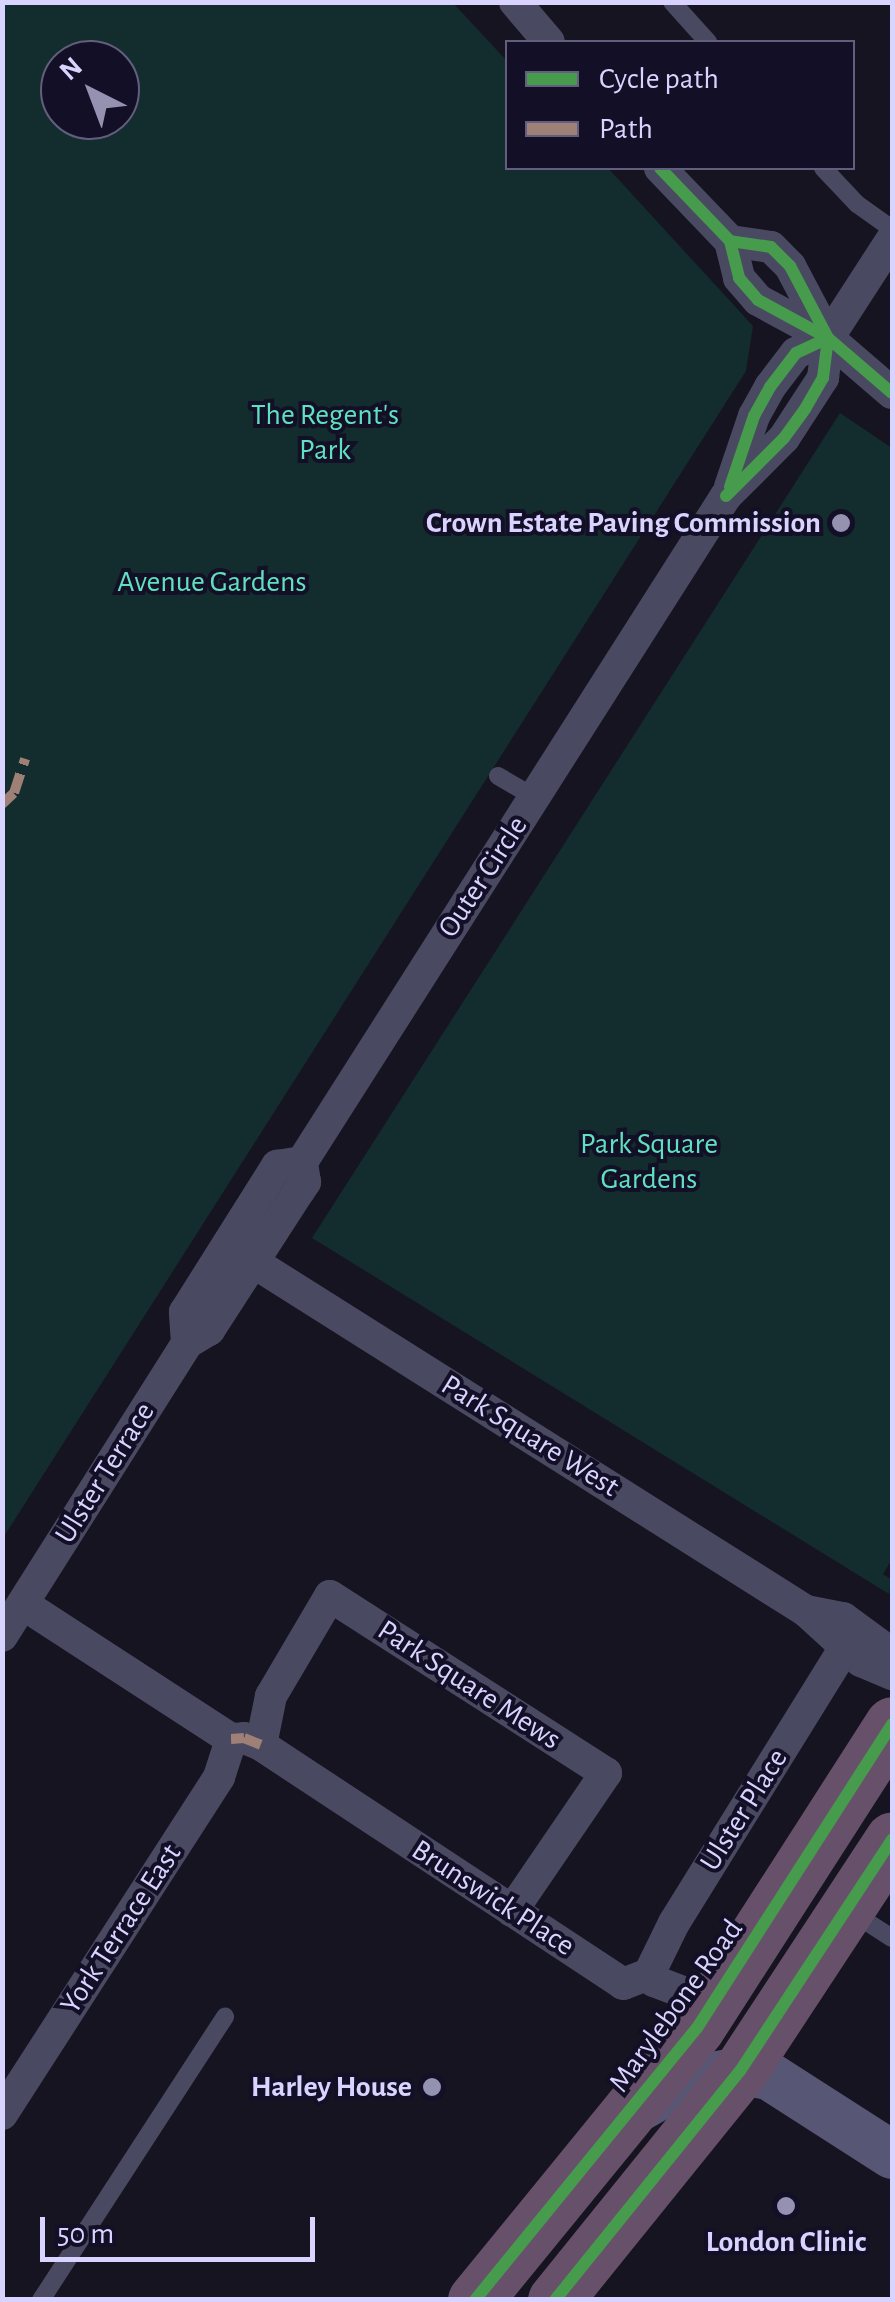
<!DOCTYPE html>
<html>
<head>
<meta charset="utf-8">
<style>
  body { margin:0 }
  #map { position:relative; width:895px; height:2302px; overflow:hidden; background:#161421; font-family:"Alegreya Sans",sans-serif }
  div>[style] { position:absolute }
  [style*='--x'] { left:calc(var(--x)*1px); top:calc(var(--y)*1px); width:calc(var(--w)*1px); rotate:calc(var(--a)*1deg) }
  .green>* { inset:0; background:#132c2d }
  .lane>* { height:18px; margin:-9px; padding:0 9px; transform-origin:9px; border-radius:9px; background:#4a4962 }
  .street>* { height:32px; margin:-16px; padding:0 16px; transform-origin:16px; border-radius:16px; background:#4a4962 }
  .secondary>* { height:48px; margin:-24px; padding:0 24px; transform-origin:24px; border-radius:24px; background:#575674 }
  .highway>* { height:55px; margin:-27.5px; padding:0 27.5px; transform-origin:27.5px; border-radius:27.5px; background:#67516a }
  .quiet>* { height:10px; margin-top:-5px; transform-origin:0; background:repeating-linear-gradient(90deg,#9e8076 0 20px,transparent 0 30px) }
  .cycleway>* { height:12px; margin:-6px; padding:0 6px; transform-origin:6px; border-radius:6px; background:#469c4c }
  .dots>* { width:28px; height:28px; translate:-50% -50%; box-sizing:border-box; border:5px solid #130f26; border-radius:50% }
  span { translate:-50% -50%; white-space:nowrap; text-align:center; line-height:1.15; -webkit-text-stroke:8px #130f26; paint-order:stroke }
  .park-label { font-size:30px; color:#5fe0c0 }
  .poi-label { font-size:30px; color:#d9d4ff; font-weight:700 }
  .right { translate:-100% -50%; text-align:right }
  .street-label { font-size:30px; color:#d9d4ff }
  .frame { position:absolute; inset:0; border:5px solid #d9d4ff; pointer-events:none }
  .legend { position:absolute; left:505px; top:40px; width:350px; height:130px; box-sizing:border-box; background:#130f26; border:2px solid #625e7d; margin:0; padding:12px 18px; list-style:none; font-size:30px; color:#d9d4ff }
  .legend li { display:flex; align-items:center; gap:20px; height:50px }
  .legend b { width:50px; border:2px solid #625e7d }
  .north { position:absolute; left:40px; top:40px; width:100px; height:100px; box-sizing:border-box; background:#130f26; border:2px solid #625e7d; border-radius:50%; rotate:318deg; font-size:28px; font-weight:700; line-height:40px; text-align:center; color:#d9d4ff }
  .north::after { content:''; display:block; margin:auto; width:35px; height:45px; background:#9591b1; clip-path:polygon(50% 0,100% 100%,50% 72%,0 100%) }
  .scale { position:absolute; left:40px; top:2217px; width:275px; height:45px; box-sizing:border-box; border:5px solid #d9d4ff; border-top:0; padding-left:12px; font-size:30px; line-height:35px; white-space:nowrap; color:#d9d4ff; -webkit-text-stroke:8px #130f26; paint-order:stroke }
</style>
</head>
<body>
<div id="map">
  <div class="green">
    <div style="clip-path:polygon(evenodd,3px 2px,453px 3px,507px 61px,508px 168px,608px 168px,753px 326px,746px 371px,3px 1538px,3px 2px,120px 60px,120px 120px,60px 120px,60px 60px,120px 60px)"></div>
    <div style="clip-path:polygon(840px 413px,892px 448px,892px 1559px,883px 1574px,892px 1580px,889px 1594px,312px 1238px)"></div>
  </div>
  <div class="lane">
    <div style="--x:672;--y:2;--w:54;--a:48"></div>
    <div style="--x:823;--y:168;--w:50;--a:46.6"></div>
    <div style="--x:857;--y:204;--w:43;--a:35.5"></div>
    <div style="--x:498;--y:776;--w:42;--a:30.3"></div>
    <div style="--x:853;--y:1913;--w:46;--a:32.7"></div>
    <div style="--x:41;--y:2300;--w:338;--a:-57"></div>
  </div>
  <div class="street">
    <div style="--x:515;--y:2;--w:52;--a:49.6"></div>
    <div style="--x:660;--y:168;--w:101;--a:46.2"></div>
    <div style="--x:730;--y:241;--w:38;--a:76"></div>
    <div style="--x:739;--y:278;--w:29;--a:49"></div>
    <div style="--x:758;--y:300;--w:80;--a:28.5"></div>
    <div style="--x:828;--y:338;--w:84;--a:40.7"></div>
    <div style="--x:828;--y:338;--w:118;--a:-57.1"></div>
    <div style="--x:730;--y:487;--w:75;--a:-71.3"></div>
    <div style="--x:754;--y:416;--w:33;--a:-61"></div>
    <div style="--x:770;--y:387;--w:43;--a:-52.6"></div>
    <div style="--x:796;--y:353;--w:35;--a:-25"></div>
    <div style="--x:253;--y:1262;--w:654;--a:32.26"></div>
    <div style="--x:806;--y:1611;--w:74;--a:42.3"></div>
    <div style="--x:861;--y:1661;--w:34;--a:23"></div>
    <div style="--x:187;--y:1343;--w:31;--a:-94"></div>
    <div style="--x:185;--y:1312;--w:173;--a:-57.8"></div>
    <div style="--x:277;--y:1166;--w:25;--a:-9"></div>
    <div style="--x:23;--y:1604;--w:248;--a:33"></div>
    <div style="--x:231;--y:1739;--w:13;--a:-4"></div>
    <div style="--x:244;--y:1738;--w:18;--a:22"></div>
    <div style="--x:261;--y:1745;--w:434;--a:33.4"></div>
    <div style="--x:623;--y:1984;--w:28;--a:-21"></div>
    <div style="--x:806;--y:1611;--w:38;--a:11"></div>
    <div style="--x:843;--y:1618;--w:61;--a:36.3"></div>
    <div style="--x:2;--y:1636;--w:347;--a:-57.7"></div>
    <div style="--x:187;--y:1343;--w:26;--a:-31"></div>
    <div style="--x:209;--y:1330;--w:166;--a:-57.1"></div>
    <div style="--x:299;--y:1191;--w:11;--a:-56"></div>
    <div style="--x:305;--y:1182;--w:20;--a:-99"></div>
    <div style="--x:302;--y:1162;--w:790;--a:-57.52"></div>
    <div style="--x:726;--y:496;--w:82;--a:-45"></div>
    <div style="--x:784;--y:438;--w:72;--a:-57"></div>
    <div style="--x:823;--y:378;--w:40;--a:-82.9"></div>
    <div style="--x:828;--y:338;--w:81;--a:-117.8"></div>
    <div style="--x:790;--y:266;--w:27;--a:-135"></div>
    <div style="--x:771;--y:247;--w:41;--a:-171.7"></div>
    <div style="--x:261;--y:1745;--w:50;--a:-78.5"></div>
    <div style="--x:271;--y:1696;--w:116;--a:-59.5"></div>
    <div style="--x:330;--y:1596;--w:328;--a:32.7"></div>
    <div style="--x:606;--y:1773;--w:167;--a:124.3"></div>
    <div style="--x:649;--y:1974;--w:57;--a:-63.9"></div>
    <div style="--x:674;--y:1923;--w:322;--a:-58.2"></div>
    <div style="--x:649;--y:1974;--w:9;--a:54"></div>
    <div style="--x:654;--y:1981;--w:64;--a:21"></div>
    <div style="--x:2;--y:2114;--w:401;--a:-57.2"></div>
    <div style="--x:219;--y:1777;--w:40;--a:-72"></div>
  </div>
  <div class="secondary">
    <div style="--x:635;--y:2110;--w:58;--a:-30.1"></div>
    <div style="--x:685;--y:2081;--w:56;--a:-10.3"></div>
    <div style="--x:740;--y:2071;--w:29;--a:10"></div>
    <div style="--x:769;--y:2076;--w:146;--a:32.7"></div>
  </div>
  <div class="highway">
    <div style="--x:475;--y:2300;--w:351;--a:-50.8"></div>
    <div style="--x:697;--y:2028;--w:361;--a:-57.3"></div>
    <div style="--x:555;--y:2300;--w:294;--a:-51.1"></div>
    <div style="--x:740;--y:2071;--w:277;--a:-56.7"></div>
  </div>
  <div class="quiet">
    <div style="--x:2;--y:804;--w:16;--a:-43"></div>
    <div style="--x:14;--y:793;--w:36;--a:-72"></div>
    <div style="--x:231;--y:1739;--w:13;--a:-4"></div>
    <div style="--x:244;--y:1738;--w:18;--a:22"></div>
  </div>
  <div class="cycleway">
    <div style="--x:660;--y:168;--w:101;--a:46.2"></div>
    <div style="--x:730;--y:241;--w:38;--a:76"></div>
    <div style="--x:739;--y:278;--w:29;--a:49"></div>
    <div style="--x:758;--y:300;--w:80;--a:28.5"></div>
    <div style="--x:828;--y:338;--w:84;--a:40.7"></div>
    <div style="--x:730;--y:487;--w:75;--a:-71.3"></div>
    <div style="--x:754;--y:416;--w:33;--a:-61"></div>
    <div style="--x:770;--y:387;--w:43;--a:-52.6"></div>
    <div style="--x:796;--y:353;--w:35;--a:-25"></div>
    <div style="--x:726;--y:496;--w:82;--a:-45"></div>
    <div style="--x:784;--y:438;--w:36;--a:-54"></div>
    <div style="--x:805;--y:409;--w:36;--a:-60"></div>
    <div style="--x:823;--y:378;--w:40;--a:-82.9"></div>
    <div style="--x:828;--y:338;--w:81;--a:-117.8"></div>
    <div style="--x:790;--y:266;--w:27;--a:-135"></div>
    <div style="--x:771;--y:247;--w:41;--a:-171.7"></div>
    <div style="--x:475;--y:2300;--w:351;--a:-50.8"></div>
    <div style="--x:697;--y:2028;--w:361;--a:-57.3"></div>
    <div style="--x:555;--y:2300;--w:294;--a:-51.1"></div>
    <div style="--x:740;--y:2071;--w:277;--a:-56.7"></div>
  </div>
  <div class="dots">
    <div style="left:841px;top:523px;background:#9591b1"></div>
    <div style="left:432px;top:2087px;background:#9591b1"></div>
    <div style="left:786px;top:2206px;background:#9591b1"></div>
  </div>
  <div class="park-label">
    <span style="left:325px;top:432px">The Regent's<br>Park</span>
    <span style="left:212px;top:582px">Avenue Gardens</span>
    <span style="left:649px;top:1161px">Park Square<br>Gardens</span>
  </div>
  <div class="poi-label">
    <span class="right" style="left:821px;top:523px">Crown Estate Paving Commission</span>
    <span class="right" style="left:412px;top:2087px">Harley House</span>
    <span style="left:786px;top:2242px">London Clinic</span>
  </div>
  <div class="street-label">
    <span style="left:483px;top:877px;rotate:-57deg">Outer Circle</span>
    <span style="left:530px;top:1436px;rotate:32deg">Park Square West</span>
    <span style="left:105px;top:1473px;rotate:-58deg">Ulster Terrace</span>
    <span style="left:469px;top:1685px;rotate:33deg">Park Square Mews</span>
    <span style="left:744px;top:1810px;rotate:-58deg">Ulster Place</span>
    <span style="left:493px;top:1898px;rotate:33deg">Brunswick Place</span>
    <span style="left:121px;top:1929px;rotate:-57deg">York Terrace East</span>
    <span style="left:676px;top:2006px;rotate:-54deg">Marylebone Road</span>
  </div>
  <div class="frame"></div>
  <ul class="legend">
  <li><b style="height:12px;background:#469c4c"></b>Cycle path</li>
  <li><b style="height:12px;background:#9e8076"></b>Path</li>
  </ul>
  <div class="north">N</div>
  <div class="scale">50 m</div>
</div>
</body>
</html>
